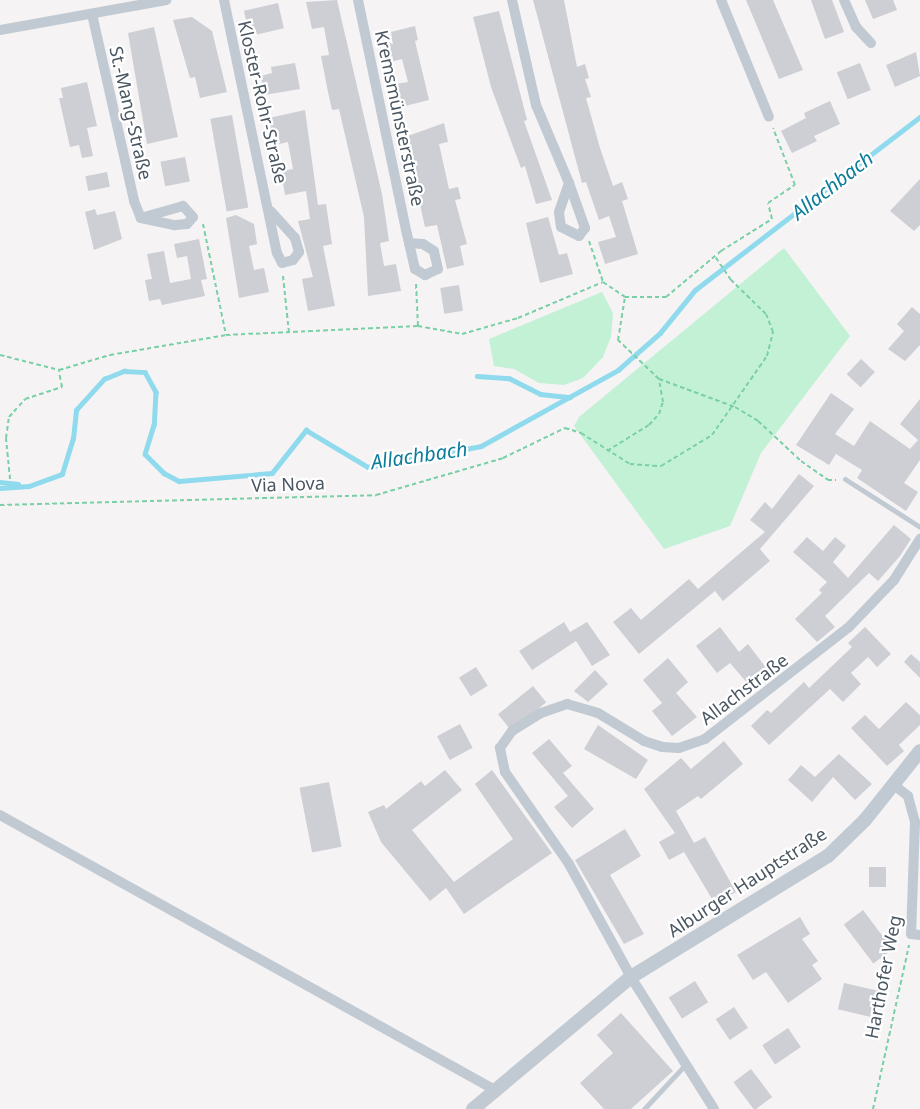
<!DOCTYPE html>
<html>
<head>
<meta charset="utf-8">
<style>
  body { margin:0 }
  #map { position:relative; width:920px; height:1109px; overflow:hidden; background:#f5f3f3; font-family:"Noto Sans",sans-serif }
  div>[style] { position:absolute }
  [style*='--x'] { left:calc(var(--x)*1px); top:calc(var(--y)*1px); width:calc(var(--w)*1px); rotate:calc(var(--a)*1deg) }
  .green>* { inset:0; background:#c3f1d5 }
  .stream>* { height:4.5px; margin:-2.25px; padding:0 2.25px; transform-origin:2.25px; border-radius:2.25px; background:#90daee }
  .building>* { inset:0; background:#cdcfd5; transform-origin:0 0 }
  .path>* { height:2px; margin-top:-1px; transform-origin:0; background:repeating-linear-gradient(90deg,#7ad0a6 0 4.5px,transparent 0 7.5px) }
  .service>* { height:5px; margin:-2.5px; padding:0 2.5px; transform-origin:2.5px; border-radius:2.5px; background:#c1cad2 }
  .minor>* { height:10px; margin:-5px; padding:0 5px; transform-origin:5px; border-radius:5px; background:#c1cad2 }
  .tertiary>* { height:14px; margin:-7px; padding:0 7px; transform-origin:7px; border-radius:7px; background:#c1cad2 }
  span { translate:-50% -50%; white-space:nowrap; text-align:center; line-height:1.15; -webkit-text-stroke:4.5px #fff; paint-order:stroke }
  .street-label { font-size:18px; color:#4a5661 }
  .water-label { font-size:20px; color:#0c7c9b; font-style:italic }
</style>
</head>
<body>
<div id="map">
  <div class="green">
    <div style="clip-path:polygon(784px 248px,850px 336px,761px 453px,730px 526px,664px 549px,574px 426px,579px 417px)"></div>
    <div style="clip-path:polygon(602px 292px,613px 313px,611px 337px,603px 357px,583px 378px,564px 385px,539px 383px,514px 369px,494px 366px,489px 339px)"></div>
  </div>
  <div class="stream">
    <div style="--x:477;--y:376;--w:32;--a:4"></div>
    <div style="--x:509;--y:378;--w:35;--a:27"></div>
    <div style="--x:540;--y:394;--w:30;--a:6"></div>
    <div style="--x:0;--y:482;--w:18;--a:6"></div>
    <div style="--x:0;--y:488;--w:29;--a:-4"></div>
    <div style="--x:29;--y:486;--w:35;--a:-20"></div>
    <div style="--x:62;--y:474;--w:37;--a:-73"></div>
    <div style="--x:73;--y:439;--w:29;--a:-84"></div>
    <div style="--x:76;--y:410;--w:42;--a:-47.9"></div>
    <div style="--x:104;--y:379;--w:22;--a:-22"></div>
    <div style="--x:124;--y:371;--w:21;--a:3"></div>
    <div style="--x:145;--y:372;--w:23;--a:61"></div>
    <div style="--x:156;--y:392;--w:33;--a:93"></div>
    <div style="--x:154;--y:425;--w:30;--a:107"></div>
    <div style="--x:145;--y:454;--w:27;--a:45"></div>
    <div style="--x:164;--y:473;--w:17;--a:28"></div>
    <div style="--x:179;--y:481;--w:93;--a:-4.9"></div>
    <div style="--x:272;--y:473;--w:55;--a:-51.7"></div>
    <div style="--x:306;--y:430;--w:72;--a:30.8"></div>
    <div style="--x:368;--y:467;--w:115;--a:-10.5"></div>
    <div style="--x:481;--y:446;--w:157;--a:-29"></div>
    <div style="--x:618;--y:370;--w:56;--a:-41.4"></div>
    <div style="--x:660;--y:333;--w:55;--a:-50.9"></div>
    <div style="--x:695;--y:290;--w:284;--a:-37.6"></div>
  </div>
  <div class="building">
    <div style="clip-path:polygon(337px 0,382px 194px,389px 241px,380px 243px,384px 266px,396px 264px,401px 291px,368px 296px,364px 217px,339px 109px,332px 110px,328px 92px,321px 56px,329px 55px,324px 27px,312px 29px,306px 2px)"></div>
    <div style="clip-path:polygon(533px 0,564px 0,577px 67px,585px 64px,589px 78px,585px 79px,591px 97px,586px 98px,600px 148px,613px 186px,622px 182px,628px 199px,622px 201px,638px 254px,605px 264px,598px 242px,616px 237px,609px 216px,599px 220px,586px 182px,582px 183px)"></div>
    <div style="clip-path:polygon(746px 0,773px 0,803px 70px,779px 79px)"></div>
    <div style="clip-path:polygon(811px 0,832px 0,844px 32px,825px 39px)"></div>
    <div style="clip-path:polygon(865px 0,893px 0,897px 10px,873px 19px)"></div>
    <div style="left:278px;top:3px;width:26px;height:35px;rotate:77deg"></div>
    <div style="clip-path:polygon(499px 11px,527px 120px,524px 121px,552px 200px,536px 204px,525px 166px,521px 168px,491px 87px,473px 17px)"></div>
    <div style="clip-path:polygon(192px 17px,212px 31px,227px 92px,200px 98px,195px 77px,190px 78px,173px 20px)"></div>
    <div style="clip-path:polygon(415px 26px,418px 40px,415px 41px,429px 100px,401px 107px,396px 84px,408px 82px,402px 59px,387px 63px,382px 41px,392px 38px,391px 32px)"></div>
    <div style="clip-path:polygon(154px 27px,178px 137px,147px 144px,128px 33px)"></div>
    <div style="clip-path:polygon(916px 52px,920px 76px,895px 87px,886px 65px)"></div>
    <div style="clip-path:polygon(295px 63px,300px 89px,264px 95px,261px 76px,272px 73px,271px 67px)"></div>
    <div style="left:860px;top:63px;width:29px;height:25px;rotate:68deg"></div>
    <div style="clip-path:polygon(87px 82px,97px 126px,87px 128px,93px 156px,82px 158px,79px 145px,70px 147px,59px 98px,63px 98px,61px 88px)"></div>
    <div style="clip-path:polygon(830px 101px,840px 124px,814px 136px,817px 141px,792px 153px,781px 131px,806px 118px,804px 113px)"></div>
    <div style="clip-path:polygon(305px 110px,318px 205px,326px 204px,332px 244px,323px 246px,335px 306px,308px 311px,302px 279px,313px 277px,298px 221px,310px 219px,306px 191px,285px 195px,281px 171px,293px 169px,288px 142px,275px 145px,269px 118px)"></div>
    <div style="left:232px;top:115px;width:94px;height:22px;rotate:80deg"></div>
    <div style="clip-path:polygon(444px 123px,448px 142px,439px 144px,449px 189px,458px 187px,461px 199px,455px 200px,467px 244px,460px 246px,464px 265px,447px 269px,437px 225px,425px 227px,405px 137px)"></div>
    <div style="left:185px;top:157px;width:25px;height:25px;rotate:79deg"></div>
    <div style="left:107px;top:172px;width:15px;height:22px;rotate:79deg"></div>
    <div style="clip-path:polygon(920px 179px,920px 225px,914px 231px,890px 211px)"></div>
    <div style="clip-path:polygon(95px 209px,97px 215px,115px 211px,122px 239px,94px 250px,85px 212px)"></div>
    <div style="clip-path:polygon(236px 215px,254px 224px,257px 244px,249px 246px,254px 270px,264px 268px,269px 292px,239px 298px,226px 218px)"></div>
    <div style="clip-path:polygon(548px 217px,559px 255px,567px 253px,573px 274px,540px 283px,526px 223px)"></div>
    <div style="clip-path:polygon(199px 239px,207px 279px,201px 280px,205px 296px,162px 305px,160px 299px,149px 301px,145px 280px,152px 279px,147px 254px,164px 251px,170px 283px,191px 279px,187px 256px,177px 258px,174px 244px)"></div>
    <div style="left:459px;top:285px;width:26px;height:19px;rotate:81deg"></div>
    <div style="clip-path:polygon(912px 307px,920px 314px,920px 345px,905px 361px,888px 349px,904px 331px,897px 324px)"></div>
    <div style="left:861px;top:359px;width:19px;height:21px;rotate:43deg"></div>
    <div style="clip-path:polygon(831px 393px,854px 409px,835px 434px,854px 446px,870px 421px,910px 449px,918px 440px,900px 424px,920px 399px,920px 460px,904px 483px,918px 492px,906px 511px,857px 478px,862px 470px,836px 454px,829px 465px,796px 445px)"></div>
    <div style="clip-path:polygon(799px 474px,814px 486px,760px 549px,770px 561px,723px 601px,715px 591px,639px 654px,613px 622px,631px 608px,641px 620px,689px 579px,698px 589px,765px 532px,750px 520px,765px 502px,772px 509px)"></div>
    <div style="clip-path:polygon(894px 525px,911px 539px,900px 556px,878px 581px,869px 573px,825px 616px,835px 627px,817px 642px,795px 619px,822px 593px,819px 590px,827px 582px,793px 552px,807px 537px,823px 551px,835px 537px,846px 546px,833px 562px,848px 578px)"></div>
    <div style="clip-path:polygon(564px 622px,570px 632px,587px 622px,610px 655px,592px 666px,576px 641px,532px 670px,519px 651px)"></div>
    <div style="clip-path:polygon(720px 627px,739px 652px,748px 644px,767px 669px,748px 684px,730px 663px,717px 673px,696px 646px)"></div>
    <div style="clip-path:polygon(865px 627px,891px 654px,877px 667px,868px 657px,851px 673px,861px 684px,843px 702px,830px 689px,769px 745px,751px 726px,767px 710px,771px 713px,804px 682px,809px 688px,852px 647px,848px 643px)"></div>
    <div style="clip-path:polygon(911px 654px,920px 662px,920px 678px,904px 662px)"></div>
    <div style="clip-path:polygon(668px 658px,688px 682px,676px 693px,697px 717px,672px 736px,652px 711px,662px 703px,643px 680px)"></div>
    <div style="left:476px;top:667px;width:22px;height:20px;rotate:58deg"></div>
    <div style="clip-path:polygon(595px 670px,608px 684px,588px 702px,574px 691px)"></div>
    <div style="left:533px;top:686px;width:21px;height:45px;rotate:51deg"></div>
    <div style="clip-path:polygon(906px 702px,920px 715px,920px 725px,899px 745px,904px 751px,887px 766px,851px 728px,865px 715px,879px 729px)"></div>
    <div style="left:460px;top:724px;width:27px;height:26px;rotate:62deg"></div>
    <div style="clip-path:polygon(598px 725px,648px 760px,636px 779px,584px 749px)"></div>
    <div style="clip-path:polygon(549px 739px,572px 766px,563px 773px,594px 809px,572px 828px,554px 807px,568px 796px,532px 753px)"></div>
    <div style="clip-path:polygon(724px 741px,743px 764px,701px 799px,698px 796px,676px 811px,694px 843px,705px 837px,736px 892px,715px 904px,684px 852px,669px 860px,659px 842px,675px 833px,644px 789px,681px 758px,691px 769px)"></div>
    <div style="clip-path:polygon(839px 754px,872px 784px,855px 800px,833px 777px,812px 802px,788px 780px,801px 765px,815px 777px)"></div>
    <div style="clip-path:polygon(445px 770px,462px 790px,412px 830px,454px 882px,513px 839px,475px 784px,492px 770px,552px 853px,464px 914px,446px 888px,430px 901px,381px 842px,368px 812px,384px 805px,386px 809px,421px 781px,425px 786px)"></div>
    <div style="left:329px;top:782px;width:66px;height:30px;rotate:79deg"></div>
    <div style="clip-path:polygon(625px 829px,641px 856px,610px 875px,644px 934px,624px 944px,575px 860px)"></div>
    <div style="left:869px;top:867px;width:17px;height:20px"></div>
    <div style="left:863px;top:910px;width:49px;height:24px;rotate:53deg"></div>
    <div style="clip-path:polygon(800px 917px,810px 934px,802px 939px,818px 961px,812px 965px,822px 979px,788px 1003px,766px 972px,753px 980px,737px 955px)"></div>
    <div style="left:695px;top:981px;width:25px;height:31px;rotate:58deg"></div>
    <div style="left:844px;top:983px;width:36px;height:27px;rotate:13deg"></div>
    <div style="left:734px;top:1007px;width:25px;height:22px;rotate:56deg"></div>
    <div style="clip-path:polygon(621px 1013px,673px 1071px,631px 1109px,604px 1109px,580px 1083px,613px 1053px,597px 1035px)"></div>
    <div style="left:788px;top:1028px;width:23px;height:31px;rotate:56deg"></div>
    <div style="left:751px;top:1069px;width:35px;height:22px;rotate:53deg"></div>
  </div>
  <div class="path">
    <div style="--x:203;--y:224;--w:113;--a:78.3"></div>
    <div style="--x:589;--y:241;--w:43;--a:71.1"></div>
    <div style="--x:603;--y:282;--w:27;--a:34"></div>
    <div style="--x:625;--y:297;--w:41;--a:0"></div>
    <div style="--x:666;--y:297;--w:72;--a:-39.9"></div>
    <div style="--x:721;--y:251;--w:60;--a:-32.1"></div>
    <div style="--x:772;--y:219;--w:16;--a:-104"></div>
    <div style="--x:768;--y:203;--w:32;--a:-34"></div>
    <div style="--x:795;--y:185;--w:61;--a:-111.1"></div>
    <div style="--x:283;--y:276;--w:57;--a:84"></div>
    <div style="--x:416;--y:284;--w:42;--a:87.3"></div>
    <div style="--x:0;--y:355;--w:61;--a:14.3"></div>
    <div style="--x:59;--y:370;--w:53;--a:-16.4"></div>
    <div style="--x:110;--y:355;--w:118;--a:-9.8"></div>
    <div style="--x:226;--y:335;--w:192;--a:-2.7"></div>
    <div style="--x:418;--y:326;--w:45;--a:10.3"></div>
    <div style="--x:462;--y:334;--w:58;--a:-15.9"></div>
    <div style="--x:518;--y:318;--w:92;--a:-23"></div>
    <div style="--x:659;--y:379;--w:81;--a:20.2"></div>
    <div style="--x:735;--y:407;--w:27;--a:31"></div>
    <div style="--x:758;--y:421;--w:59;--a:42.9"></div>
    <div style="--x:801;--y:461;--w:33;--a:35"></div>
    <div style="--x:828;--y:480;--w:8;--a:0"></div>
    <div style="--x:607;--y:451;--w:49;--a:-31.8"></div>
    <div style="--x:649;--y:425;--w:15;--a:-48"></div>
    <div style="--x:659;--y:414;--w:13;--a:-72"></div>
    <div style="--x:663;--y:402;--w:23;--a:-100"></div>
    <div style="--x:659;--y:379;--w:57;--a:-136.4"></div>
    <div style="--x:618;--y:340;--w:44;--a:-80.8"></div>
    <div style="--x:10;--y:479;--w:41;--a:-95.6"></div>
    <div style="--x:6;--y:438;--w:21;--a:-82"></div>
    <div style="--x:9;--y:417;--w:24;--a:-48"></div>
    <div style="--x:25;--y:399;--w:39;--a:-18"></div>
    <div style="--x:62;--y:387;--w:16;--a:-101"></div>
    <div style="--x:0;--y:505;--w:376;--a:-1.5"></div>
    <div style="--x:376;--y:495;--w:132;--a:-16.2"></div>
    <div style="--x:503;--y:458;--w:69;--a:-25.8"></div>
    <div style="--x:565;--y:428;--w:17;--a:17"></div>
    <div style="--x:581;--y:433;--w:58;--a:32.3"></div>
    <div style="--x:630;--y:464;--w:31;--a:4"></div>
    <div style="--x:661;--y:466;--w:60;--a:-31.3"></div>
    <div style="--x:712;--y:435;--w:96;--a:-55.2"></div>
    <div style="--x:767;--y:356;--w:25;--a:-76"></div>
    <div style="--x:773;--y:332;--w:19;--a:-111"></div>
    <div style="--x:766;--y:314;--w:49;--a:-135.8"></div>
    <div style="--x:731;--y:280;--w:29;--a:-124"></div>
    <div style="--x:873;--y:1109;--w:168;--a:-77.6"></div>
  </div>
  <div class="service">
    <div style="--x:845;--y:479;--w:89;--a:32.6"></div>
    <div style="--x:644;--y:1109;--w:62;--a:-47"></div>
  </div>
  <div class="minor">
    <div style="--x:224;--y:0;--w:258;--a:78.2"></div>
    <div style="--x:277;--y:253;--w:11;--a:63"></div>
    <div style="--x:282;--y:263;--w:11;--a:-15"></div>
    <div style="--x:293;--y:260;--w:10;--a:-53"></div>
    <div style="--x:299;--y:252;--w:15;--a:-106"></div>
    <div style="--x:295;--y:238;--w:36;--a:-132"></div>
    <div style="--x:358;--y:0;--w:239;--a:78.2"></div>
    <div style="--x:407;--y:234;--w:9;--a:77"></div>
    <div style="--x:409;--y:243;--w:27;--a:77"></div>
    <div style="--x:415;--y:269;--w:12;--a:31"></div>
    <div style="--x:425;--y:275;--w:14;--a:-25"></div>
    <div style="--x:438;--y:269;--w:18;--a:-103"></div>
    <div style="--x:434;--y:251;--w:13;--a:-148"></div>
    <div style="--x:423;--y:244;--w:14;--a:-176"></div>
    <div style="--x:512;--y:0;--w:108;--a:77.1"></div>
    <div style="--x:536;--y:105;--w:85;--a:67.1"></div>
    <div style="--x:569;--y:183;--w:48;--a:70.4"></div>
    <div style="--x:585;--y:228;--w:10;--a:127"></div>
    <div style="--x:579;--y:236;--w:20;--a:-153"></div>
    <div style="--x:561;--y:227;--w:15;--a:-98"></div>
    <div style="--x:559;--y:212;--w:31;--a:-71"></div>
    <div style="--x:721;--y:0;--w:126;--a:67.7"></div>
    <div style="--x:844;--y:0;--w:30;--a:66"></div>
    <div style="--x:856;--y:27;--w:22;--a:47"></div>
    <div style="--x:92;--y:14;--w:192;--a:77.3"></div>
    <div style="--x:134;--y:201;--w:18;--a:68"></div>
    <div style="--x:141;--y:218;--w:35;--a:12"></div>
    <div style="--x:175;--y:225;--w:12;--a:-5"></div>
    <div style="--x:187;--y:224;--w:9;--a:-49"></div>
    <div style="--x:193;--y:217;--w:15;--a:-132"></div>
    <div style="--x:183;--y:206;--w:44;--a:164.1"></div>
    <div style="--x:0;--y:30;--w:169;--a:-10.2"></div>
    <div style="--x:894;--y:785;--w:18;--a:38"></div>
    <div style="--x:908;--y:796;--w:27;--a:75"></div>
    <div style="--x:915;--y:822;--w:112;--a:92"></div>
    <div style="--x:911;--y:934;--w:9;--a:6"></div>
    <div style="--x:0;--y:815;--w:566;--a:29.05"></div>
    <div style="--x:714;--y:1109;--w:156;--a:-122.2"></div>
    <div style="--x:631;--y:977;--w:129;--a:-118.8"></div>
    <div style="--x:569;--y:864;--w:112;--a:-124.8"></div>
    <div style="--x:505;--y:772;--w:25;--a:-102"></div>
    <div style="--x:500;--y:748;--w:21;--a:-55"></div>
    <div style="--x:512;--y:731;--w:34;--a:-32"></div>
    <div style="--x:541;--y:713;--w:28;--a:-19"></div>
    <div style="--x:567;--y:704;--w:32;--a:16"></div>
    <div style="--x:598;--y:713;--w:54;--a:31.3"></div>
    <div style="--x:644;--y:741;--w:19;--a:18"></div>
    <div style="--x:662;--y:747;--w:17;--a:3"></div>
    <div style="--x:679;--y:748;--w:28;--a:-19"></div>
    <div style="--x:705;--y:739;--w:182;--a:-37.9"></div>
    <div style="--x:849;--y:627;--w:65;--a:-46.2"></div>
    <div style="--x:894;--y:580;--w:49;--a:-57.6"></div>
  </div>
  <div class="tertiary">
    <div style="--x:473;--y:1109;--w:206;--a:-39.9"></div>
    <div style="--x:631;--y:977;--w:231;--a:-31.6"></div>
    <div style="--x:828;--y:856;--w:52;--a:-44.2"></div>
    <div style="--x:865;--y:820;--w:88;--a:-51.4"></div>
  </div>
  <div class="street-label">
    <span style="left:263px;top:102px;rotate:77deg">Kloster-Rohr-Straße</span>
    <span style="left:131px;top:113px;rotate:77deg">St.-Mang-Straße</span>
    <span style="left:400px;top:118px;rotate:78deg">Kremsmünsterstraße</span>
    <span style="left:288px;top:484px;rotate:-2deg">Via Nova</span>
    <span style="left:744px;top:689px;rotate:-37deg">Allachstraße</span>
    <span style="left:747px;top:882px;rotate:-33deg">Alburger Hauptstraße</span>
    <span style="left:883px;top:977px;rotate:-79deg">Harthofer Weg</span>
  </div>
  <div class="water-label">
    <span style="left:832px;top:185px;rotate:-38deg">Allachbach</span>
    <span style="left:419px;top:455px;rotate:-8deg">Allachbach</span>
  </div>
</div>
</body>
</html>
